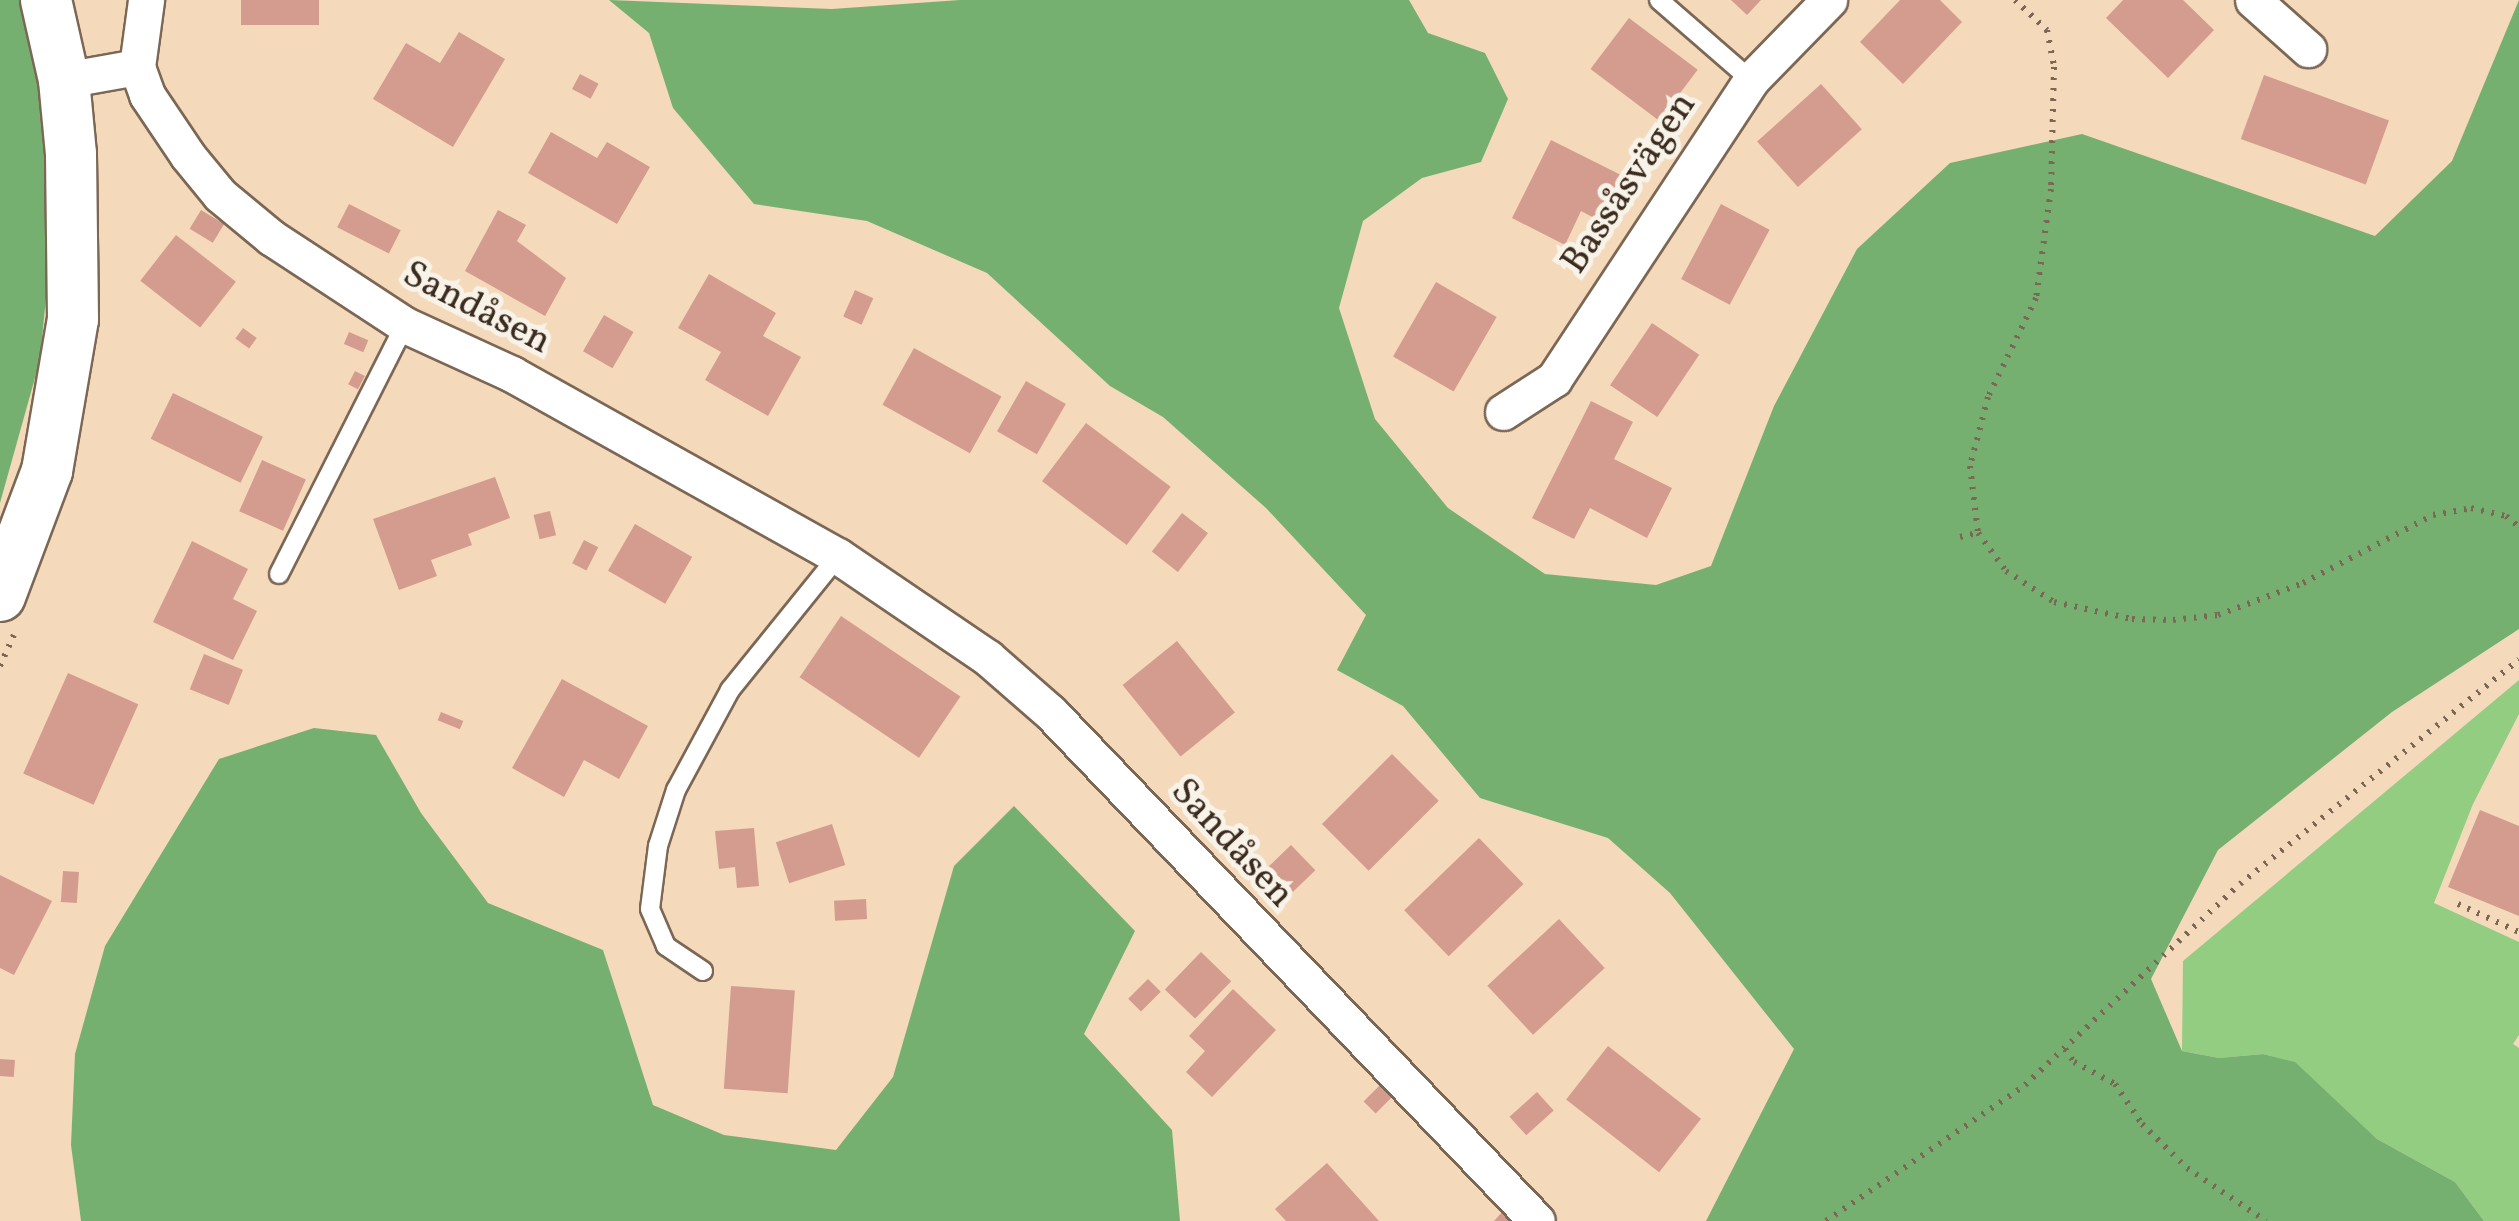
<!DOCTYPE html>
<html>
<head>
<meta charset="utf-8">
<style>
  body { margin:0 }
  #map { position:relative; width:2519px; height:1221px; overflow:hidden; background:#f4d9bb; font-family:Vollkorn,serif }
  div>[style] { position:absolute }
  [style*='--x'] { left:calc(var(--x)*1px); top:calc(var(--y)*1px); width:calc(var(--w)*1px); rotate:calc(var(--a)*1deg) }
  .green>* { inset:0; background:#93cd82 }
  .forest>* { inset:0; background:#76b070 }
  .building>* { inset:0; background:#d49c8e; transform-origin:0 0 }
  .path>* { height:6px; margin-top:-3px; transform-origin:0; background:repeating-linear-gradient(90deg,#7c6755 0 2.5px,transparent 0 10.5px) }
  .roads { filter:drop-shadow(2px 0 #7c6755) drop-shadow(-2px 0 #7c6755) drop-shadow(0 2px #7c6755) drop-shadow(0 -2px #7c6755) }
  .lane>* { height:18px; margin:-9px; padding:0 9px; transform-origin:9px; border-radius:9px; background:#fff }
  .street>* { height:35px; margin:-17.5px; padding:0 17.5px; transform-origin:17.5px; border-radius:17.5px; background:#fff }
  .secondary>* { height:50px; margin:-25px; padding:0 25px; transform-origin:25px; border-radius:25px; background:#fff }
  span { translate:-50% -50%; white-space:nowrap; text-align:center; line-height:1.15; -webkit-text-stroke:10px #f7f3e8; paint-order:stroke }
  .street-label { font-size:38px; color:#3b2a1e }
</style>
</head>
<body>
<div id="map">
  <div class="green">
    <div style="clip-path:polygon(2519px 680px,2519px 714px,2473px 804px,2434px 903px,2519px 942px,2519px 1035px,2513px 1044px,2519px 1048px,2519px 1221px,2484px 1221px,2455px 1182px,2377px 1139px,2294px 1062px,2263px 1054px,2219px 1058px,2182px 1051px,2183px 961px)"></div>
  </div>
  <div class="forest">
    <div style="clip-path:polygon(0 0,27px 0,47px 136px,50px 255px,40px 360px,0 503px)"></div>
    <div style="clip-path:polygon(609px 0,832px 9px,960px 0,1409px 0,1428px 33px,1485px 53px,1508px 99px,1481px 162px,1422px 178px,1363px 221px,1339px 308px,1375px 419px,1448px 508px,1545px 574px,1656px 585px,1711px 566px,1774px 406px,1857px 249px,1950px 163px,2082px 134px,2375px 236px,2452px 161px,2519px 0,2519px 629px,2392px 712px,2218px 850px,2151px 979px,2182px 1051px,2219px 1058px,2263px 1054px,2295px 1062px,2377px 1139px,2455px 1182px,2484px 1221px,1706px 1221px,1794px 1049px,1670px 893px,1608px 838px,1480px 798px,1403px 706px,1337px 670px,1366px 615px,1266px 508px,1163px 417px,1110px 386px,987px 273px,867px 221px,754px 204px,673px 108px,649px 33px)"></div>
    <div style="clip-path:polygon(314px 728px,376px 735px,421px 813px,488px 903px,603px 950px,653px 1105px,724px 1135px,836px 1150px,893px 1077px,954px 866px,1014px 806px,1135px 931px,1084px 1034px,1172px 1130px,1180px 1221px,81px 1221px,71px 1145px,75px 1054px,105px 946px,219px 759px)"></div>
  </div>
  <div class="building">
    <div style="left:241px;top:0;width:78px;height:25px"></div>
    <div style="clip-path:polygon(1731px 0,1761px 0,1747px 15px)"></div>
    <div style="clip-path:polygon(1900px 0,1940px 0,1962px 22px,1903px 84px,1860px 42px)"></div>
    <div style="clip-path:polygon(2123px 0,2183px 0,2214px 30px,2168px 78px,2106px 18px)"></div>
    <div style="left:1629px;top:18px;width:86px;height:64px;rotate:37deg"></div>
    <div style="clip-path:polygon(459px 32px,505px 59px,453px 147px,373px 99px,406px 43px,440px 63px)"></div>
    <div style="left:580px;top:74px;width:21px;height:17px;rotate:28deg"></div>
    <div style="left:2264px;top:75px;width:133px;height:68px;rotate:20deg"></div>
    <div style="left:1821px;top:84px;width:61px;height:86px;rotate:48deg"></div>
    <div style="clip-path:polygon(551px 132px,597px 158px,607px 142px,650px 167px,617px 224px,528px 173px)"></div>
    <div style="clip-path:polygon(1551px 140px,1621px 175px,1598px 220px,1581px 211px,1565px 245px,1512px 218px)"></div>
    <div style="left:349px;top:204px;width:58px;height:26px;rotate:27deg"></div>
    <div style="left:1721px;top:204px;width:55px;height:85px;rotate:28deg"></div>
    <div style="left:201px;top:210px;width:27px;height:22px;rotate:31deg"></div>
    <div style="clip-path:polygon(498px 210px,526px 225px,517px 241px,566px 278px,545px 316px,465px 271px)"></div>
    <div style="left:176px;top:235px;width:76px;height:58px;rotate:38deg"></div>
    <div style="clip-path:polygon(709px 274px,776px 313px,763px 336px,801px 357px,768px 416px,705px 380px,721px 352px,678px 328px)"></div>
    <div style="left:1436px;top:282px;width:70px;height:86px;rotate:30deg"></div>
    <div style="left:855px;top:290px;width:20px;height:29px;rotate:24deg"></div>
    <div style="left:604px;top:315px;width:34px;height:42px;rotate:30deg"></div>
    <div style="left:1652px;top:323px;width:57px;height:75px;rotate:34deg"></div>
    <div style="left:243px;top:328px;width:17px;height:13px;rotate:36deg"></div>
    <div style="left:349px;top:332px;width:21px;height:13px;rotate:23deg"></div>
    <div style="left:914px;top:348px;width:100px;height:65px;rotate:29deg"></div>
    <div style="left:355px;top:371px;width:11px;height:15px;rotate:27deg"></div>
    <div style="left:1026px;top:381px;width:46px;height:58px;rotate:30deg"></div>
    <div style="left:173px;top:393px;width:100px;height:51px;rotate:26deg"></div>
    <div style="clip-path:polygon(1591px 401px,1633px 422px,1614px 459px,1672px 488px,1647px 538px,1590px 508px,1574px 539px,1532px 518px)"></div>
    <div style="left:1086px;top:423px;width:106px;height:73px;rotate:37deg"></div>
    <div style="left:262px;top:460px;width:48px;height:56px;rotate:24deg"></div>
    <div style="clip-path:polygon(495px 477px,510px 518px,468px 534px,472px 545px,431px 560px,437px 576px,399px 590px,373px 519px)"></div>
    <div style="left:550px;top:511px;width:25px;height:17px;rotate:76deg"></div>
    <div style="left:1182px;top:513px;width:33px;height:49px;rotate:38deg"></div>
    <div style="left:635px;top:524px;width:66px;height:54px;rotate:30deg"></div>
    <div style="left:584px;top:540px;width:16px;height:26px;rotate:27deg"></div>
    <div style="clip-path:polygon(192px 541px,248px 569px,233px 599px,257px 611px,233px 660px,153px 622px)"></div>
    <div style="left:841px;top:616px;width:144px;height:74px;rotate:34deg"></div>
    <div style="left:1177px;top:641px;width:92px;height:70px;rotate:51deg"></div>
    <div style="left:204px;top:654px;width:42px;height:38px;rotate:22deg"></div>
    <div style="left:68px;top:673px;width:77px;height:110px;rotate:24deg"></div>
    <div style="clip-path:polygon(562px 679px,648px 726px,619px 779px,584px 760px,564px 797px,512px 768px)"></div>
    <div style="left:441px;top:712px;width:24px;height:9px;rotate:22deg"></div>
    <div style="left:1392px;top:754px;width:66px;height:99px;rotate:45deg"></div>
    <div style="clip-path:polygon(2480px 810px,2519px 826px,2519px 916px,2448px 887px)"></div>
    <div style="left:832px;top:824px;width:43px;height:59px;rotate:72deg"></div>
    <div style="clip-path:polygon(754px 828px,759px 886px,737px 888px,735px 867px,719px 869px,715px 831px)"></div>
    <div style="left:1479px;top:838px;width:64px;height:104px;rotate:46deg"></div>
    <div style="left:1291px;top:845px;width:35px;height:31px;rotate:46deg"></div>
    <div style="left:63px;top:871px;width:16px;height:31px;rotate:4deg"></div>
    <div style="clip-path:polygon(0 875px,52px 901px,14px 975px,0 968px)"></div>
    <div style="left:866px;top:899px;width:20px;height:32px;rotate:87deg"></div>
    <div style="left:1559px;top:919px;width:67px;height:98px;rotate:47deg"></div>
    <div style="left:1201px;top:952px;width:42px;height:52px;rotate:44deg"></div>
    <div style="left:1148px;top:979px;width:18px;height:28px;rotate:45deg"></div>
    <div style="left:731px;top:986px;width:64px;height:103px;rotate:4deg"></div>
    <div style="clip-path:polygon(1233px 989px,1276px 1030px,1212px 1097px,1186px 1072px,1205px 1051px,1189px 1036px)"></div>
    <div style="left:1608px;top:1046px;width:118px;height:68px;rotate:38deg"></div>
    <div style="left:0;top:1059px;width:15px;height:17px;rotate:4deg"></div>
    <div style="left:1382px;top:1083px;width:17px;height:26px;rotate:45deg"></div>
    <div style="left:1537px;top:1092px;width:25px;height:37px;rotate:48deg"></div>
    <div style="clip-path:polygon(1327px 1163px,1379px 1221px,1286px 1221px,1275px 1209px)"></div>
    <div style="clip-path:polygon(1503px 1211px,1514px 1221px,1494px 1221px)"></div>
  </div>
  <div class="path">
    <div style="--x:2015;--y:0;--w:44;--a:43.2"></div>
    <div style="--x:2047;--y:30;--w:38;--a:79"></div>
    <div style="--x:2054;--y:67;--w:122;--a:91.4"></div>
    <div style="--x:2051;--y:189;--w:110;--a:97.8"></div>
    <div style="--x:2036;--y:298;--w:110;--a:115.9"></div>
    <div style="--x:1988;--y:397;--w:71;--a:104.6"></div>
    <div style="--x:1970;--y:466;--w:67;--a:83.2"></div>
    <div style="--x:1978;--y:533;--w:47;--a:53.6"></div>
    <div style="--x:2006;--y:571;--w:57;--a:32.9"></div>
    <div style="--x:2054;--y:602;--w:80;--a:12.3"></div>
    <div style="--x:2132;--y:619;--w:41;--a:1.4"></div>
    <div style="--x:2173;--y:620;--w:45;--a:-6.3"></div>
    <div style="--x:2218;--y:615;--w:91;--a:-20.6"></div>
    <div style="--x:2303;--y:583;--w:147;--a:-27.6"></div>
    <div style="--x:2433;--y:515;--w:39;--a:-10"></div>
    <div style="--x:2471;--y:508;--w:36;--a:13"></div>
    <div style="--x:2506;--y:516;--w:17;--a:40"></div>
    <div style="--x:1960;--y:537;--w:18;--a:-13"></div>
    <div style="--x:0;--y:666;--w:34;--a:-66"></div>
    <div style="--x:2458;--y:904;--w:67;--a:24.7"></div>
    <div style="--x:2065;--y:1049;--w:16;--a:55"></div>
    <div style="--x:2074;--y:1062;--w:47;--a:28.2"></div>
    <div style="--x:2115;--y:1084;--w:48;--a:56"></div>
    <div style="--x:2142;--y:1124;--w:63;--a:44.4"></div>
    <div style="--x:2187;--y:1168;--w:95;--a:33.9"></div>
    <div style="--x:1826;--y:1221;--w:241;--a:-34.3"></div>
    <div style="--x:2025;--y:1085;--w:294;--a:-43.1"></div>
    <div style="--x:2240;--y:884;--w:358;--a:-38.8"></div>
  </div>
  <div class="roads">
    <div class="lane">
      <div style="--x:1659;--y:0;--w:122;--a:41"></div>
      <div style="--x:279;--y:574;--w:279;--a:-63.2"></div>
      <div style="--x:703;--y:971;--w:45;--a:-146"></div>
      <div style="--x:666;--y:946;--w:40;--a:-113.4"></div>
      <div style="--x:650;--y:909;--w:64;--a:-82.8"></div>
      <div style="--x:658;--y:846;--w:59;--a:-72.2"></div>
      <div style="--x:676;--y:790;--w:114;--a:-61.6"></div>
      <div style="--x:730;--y:690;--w:172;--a:-51.1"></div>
    </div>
    <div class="street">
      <div style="--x:2253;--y:0;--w:74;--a:41.7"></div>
      <div style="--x:137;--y:67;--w:30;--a:70"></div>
      <div style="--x:147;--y:95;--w:73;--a:56.1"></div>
      <div style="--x:188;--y:156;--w:50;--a:50.6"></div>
      <div style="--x:220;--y:195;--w:67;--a:39.6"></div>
      <div style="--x:272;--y:238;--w:159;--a:33.2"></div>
      <div style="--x:405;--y:325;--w:118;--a:24.6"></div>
      <div style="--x:512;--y:374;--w:373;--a:29.2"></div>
      <div style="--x:838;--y:556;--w:181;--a:34.2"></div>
      <div style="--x:988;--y:658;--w:82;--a:41.1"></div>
      <div style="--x:1050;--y:712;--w:704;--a:46.27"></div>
      <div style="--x:64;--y:80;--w:74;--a:-10.1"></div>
      <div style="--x:137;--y:67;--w:68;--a:-82.3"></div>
      <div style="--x:1503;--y:412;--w:61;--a:-32.9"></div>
      <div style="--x:1554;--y:379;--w:358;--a:-56.6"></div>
      <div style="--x:1751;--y:80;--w:112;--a:-45.7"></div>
    </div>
    <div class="secondary">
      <div style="--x:0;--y:596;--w:134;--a:-69.4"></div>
      <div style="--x:47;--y:471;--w:154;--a:-80.3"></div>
      <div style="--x:73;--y:319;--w:165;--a:-90.7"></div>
      <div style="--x:71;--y:154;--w:74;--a:-95.4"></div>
      <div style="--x:64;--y:80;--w:82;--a:-102.7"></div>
    </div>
  </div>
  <div class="street-label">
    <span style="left:1630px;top:184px;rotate:-56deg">Bassåsvägen</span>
    <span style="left:476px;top:309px;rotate:27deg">Sandåsen</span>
    <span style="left:1231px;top:844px;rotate:47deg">Sandåsen</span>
  </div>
</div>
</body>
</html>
